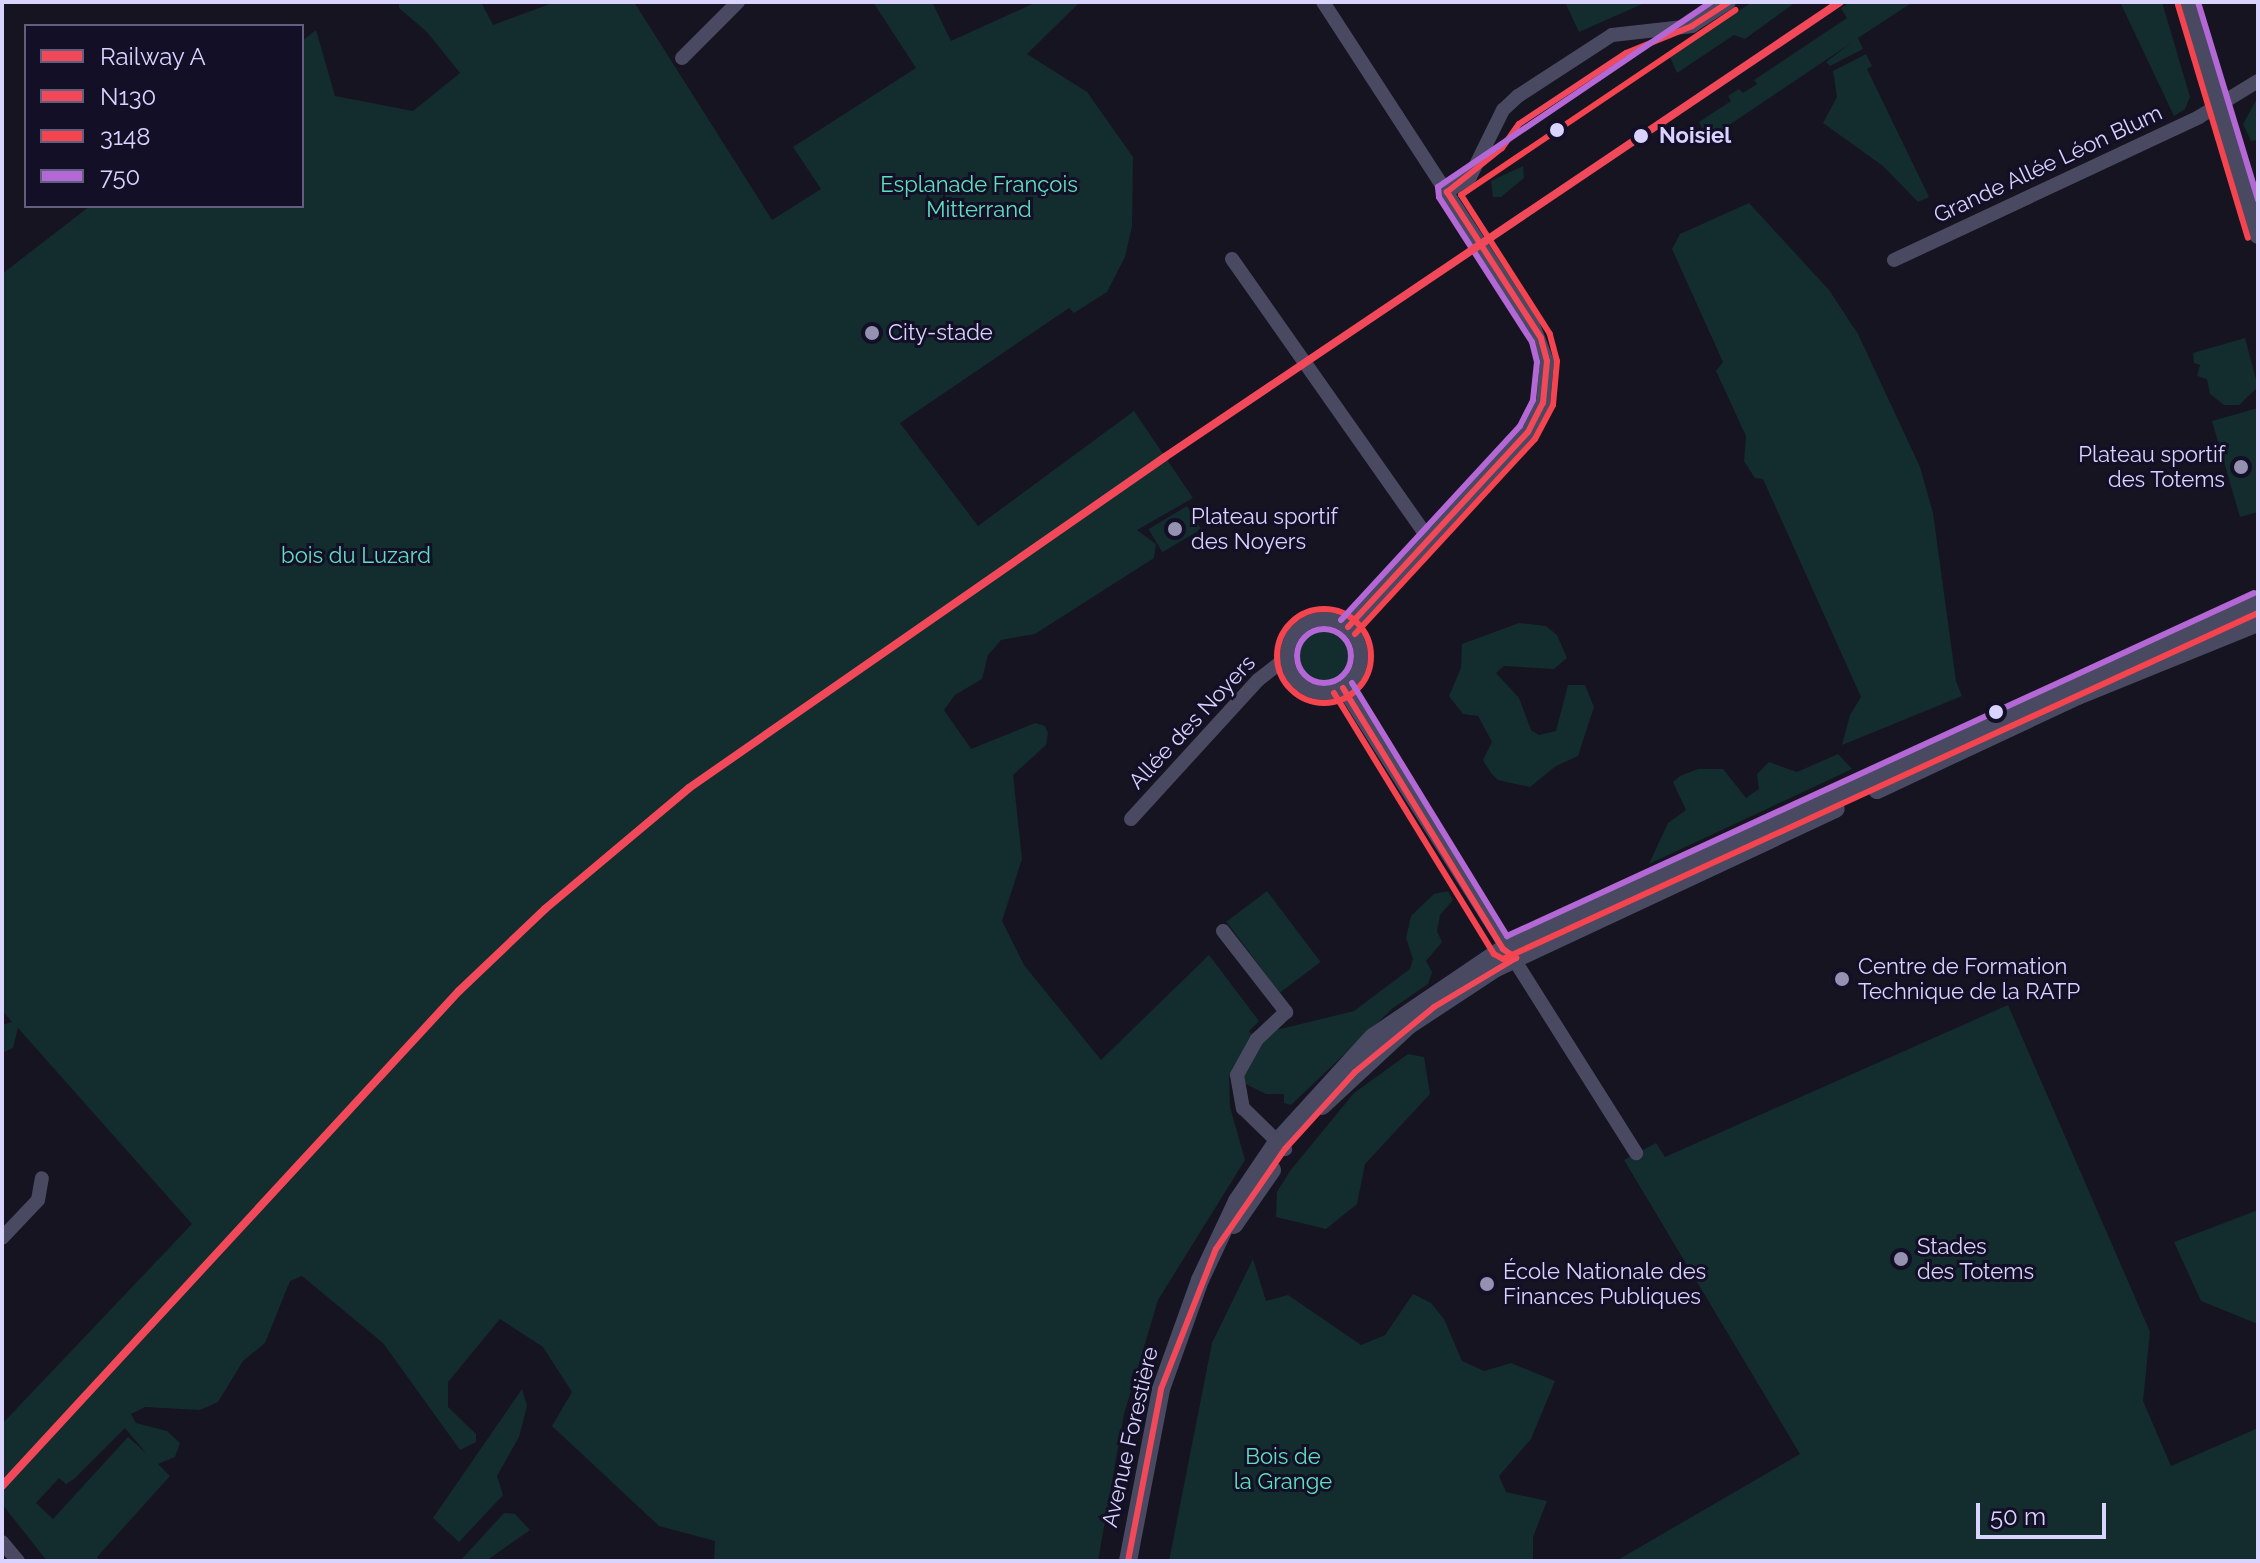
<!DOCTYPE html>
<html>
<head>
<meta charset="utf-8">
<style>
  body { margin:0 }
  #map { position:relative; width:2260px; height:1563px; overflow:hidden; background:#161421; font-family:Raleway,sans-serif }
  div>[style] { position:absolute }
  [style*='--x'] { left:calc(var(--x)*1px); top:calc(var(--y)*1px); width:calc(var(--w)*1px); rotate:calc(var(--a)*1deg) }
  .green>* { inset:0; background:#132c2d; transform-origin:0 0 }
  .round { border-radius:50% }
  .minor>* { height:14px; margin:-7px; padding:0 7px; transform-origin:7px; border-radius:7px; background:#4a4962 }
  .minor>.ring { margin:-7px; padding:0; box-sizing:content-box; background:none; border:14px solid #4a4962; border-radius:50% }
  .tertiary>* { height:18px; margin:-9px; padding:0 9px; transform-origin:9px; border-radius:9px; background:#4a4962 }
  .bus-1>* { height:6px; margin:-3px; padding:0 3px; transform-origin:3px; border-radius:3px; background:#f2495a }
  .bus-2>* { height:6px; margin:-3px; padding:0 3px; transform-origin:3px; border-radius:3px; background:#f44450 }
  .bus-2>.ring { margin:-3px; padding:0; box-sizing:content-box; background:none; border:6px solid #f44450; border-radius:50% }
  .bus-3>* { height:6px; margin:-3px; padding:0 3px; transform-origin:3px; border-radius:3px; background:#b468d6 }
  .bus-3>.ring { margin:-3px; padding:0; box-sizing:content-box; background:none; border:6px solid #b468d6; border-radius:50% }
  .rail-1>* { height:8px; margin:-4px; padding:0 4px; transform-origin:4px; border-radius:4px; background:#f2495a }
  .dots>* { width:22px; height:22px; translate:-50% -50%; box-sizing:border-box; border:4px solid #130f26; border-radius:50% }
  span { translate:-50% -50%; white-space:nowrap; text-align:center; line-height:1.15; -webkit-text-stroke:6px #130f26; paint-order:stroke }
  .stop-label { font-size:22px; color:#d9d4ff; font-weight:700 }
  .left { translate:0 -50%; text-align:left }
  .street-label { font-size:22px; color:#d9d4ff }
  .park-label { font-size:22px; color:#5fe0c0 }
  .poi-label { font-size:22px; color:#d9d4ff }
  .right { translate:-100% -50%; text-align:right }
  .frame { position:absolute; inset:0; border:4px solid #d9d4ff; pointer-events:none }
  .legend { position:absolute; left:24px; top:24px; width:280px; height:184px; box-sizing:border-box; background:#130f26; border:2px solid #625e7d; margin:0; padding:10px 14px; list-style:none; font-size:24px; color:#d9d4ff }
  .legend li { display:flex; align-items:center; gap:16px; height:40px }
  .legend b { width:40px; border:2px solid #625e7d }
  .scale { position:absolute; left:1976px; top:1503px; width:130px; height:36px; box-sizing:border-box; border:4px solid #d9d4ff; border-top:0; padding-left:10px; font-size:24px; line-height:28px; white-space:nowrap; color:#d9d4ff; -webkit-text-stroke:6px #130f26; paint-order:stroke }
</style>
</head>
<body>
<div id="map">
  <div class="green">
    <div style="clip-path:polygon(evenodd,399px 2px,481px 2px,493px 25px,555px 2px,634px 2px,772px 220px,821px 189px,793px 147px,916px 68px,873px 2px,932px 2px,951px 41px,1037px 2px,1080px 2px,1027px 54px,1087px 92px,1133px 157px,1132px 226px,1125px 257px,1107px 292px,1074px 313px,1069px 308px,900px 423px,978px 526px,1134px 411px,1193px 498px,1137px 530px,1156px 544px,1154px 558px,1035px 634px,1001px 640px,988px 655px,982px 679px,955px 695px,944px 710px,971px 749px,1035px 723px,1045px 726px,1048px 733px,1046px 745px,1013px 775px,1022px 859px,1002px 921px,1024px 965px,1101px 1060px,1209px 955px,1259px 1021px,1249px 1031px,1252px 1036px,1354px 1011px,1410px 969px,1413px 959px,1406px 938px,1411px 916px,1434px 894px,1448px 891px,1453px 900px,1440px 915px,1437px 931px,1442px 942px,1426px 961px,1432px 972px,1428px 984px,1393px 1008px,1291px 1105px,1284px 1103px,1284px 1094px,1266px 1094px,1229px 1076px,1230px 1107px,1245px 1160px,1158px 1300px,1124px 1414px,1098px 1561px,714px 1561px,715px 1541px,659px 1526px,552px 1426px,572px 1392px,543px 1347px,500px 1319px,448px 1382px,448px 1407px,476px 1434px,476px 1442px,460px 1450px,383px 1343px,302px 1276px,290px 1281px,265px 1343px,243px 1361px,218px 1402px,200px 1410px,145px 1407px,131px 1414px,136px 1423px,167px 1431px,180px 1443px,175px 1457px,158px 1464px,170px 1476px,97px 1557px,100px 1561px,47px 1561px,2px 1504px,2px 1424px,192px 1224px,18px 1028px,13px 1048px,2px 1053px,2px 1025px,12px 1022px,2px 1010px,2px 274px,90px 206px,302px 206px,302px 41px,316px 30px,335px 96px,413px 111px,460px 73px,427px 32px,399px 8px,399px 2px,125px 1428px,146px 1453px,128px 1437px,53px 1519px,36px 1503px,59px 1478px,66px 1484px,74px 1479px,125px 1428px)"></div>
    <div style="clip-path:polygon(1565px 2px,1647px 2px,1579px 32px)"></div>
    <div style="clip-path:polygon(1752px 2px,1796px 2px,1745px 39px,1734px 35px,1677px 73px,1670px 57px)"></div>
    <div style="clip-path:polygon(1850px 2px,1913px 2px,1858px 38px,1863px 49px,1830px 66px,1826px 62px,1851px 43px,1707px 140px,1699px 122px,1731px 101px,1728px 96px,1739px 89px,1743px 93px,1757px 84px,1754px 80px,1847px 18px,1841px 8px)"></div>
    <div style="clip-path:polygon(2120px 2px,2162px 2px,2190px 97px,2185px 109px,2174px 116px)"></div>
    <div style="clip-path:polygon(1866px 54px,1872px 66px,1867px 69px,1929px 197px,1918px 202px,1883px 166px,1823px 123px,1837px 97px,1833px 71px)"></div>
    <div style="clip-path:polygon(2258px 97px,2258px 140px,2251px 141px,2243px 124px)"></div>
    <div style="clip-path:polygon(1523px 166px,1524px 178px,1501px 197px,1493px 197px,1491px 181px)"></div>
    <div style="clip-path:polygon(1749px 203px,1829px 290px,1858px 334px,1920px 467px,1933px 513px,1956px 681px,1962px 696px,1842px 745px,1850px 715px,1861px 697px,1763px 479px,1755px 478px,1744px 461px,1746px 436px,1716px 371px,1723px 362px,1672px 249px,1680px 234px)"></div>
    <div style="clip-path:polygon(2245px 338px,2258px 387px,2239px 405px,2224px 405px,2210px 394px,2207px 379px,2197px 376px,2200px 365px,2194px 363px,2193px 353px)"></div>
    <div style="clip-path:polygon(2258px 408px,2258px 512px,2240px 517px,2212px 421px)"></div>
    <div style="left:1187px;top:506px;width:27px;height:45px;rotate:59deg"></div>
    <div style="clip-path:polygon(1519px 623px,1546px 626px,1557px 635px,1567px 658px,1554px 669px,1504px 666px,1496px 673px,1519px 698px,1531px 730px,1539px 735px,1556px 731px,1568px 685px,1585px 685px,1594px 707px,1578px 756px,1556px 766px,1530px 787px,1498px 780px,1491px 773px,1483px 760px,1492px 742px,1478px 716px,1463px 714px,1449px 696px,1461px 668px,1462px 644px)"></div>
    <div class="round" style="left:1297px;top:627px;width:56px;height:56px"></div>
    <div style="clip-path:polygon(1838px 754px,1852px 769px,1649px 864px,1668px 823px,1686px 810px,1673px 782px,1680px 776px,1698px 769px,1723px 769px,1746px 798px,1759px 789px,1757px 774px,1769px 762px,1797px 772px)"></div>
    <div style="left:1267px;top:891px;width:89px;height:51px;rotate:53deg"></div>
    <div style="clip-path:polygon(2008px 1005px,2150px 1332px,2143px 1401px,2171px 1466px,2258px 1428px,2258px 1561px,1616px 1561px,1800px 1454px,1624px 1160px,1656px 1143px,1665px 1157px)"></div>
    <div style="clip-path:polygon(1408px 1054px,1424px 1057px,1430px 1094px,1365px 1164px,1357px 1204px,1326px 1229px,1276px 1217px,1277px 1192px,1290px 1171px,1354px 1093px)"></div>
    <div style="clip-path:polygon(2258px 1210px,2258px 1324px,2201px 1301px,2174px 1242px)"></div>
    <div style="clip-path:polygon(1253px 1259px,1266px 1301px,1288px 1295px,1361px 1345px,1385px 1335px,1413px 1294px,1431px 1303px,1444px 1319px,1462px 1361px,1484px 1371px,1511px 1363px,1555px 1381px,1531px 1439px,1499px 1476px,1506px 1492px,1547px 1501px,1533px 1537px,1533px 1561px,1169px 1561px,1212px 1343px)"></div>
    <div style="clip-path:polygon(522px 1389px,527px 1406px,519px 1437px,497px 1476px,503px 1495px,459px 1542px,433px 1518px)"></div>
    <div style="clip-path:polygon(504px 1513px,515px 1514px,530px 1530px,486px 1561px,460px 1561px)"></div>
  </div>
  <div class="minor">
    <div style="--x:1323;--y:2;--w:385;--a:57"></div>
    <div style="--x:1533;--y:325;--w:39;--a:69"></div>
    <div style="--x:1547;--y:361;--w:42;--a:95.4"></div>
    <div style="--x:1543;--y:403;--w:33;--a:117"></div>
    <div style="--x:1528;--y:432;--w:265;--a:132.7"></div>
    <div style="--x:682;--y:58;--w:79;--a:-45"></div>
    <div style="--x:1447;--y:192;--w:27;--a:-33"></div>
    <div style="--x:1470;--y:177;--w:75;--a:-63.8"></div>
    <div style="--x:1503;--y:110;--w:21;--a:-43"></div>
    <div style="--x:1518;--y:96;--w:112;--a:-33"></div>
    <div style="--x:1612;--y:35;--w:81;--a:-6.4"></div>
    <div style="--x:1692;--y:26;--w:44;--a:-33"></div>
    <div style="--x:1232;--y:259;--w:342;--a:54.9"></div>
    <div style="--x:1894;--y:260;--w:337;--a:-25.1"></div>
    <div style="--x:2199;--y:117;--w:69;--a:-31.4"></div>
    <div class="ring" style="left:1287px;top:619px;width:60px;height:60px"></div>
    <div style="--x:1343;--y:688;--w:550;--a:57.78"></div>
    <div style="--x:1131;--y:819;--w:188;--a:-47.6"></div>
    <div style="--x:1258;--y:680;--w:36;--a:-38"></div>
    <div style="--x:1223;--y:931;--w:103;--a:52.1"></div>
    <div style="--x:1286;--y:1012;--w:40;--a:137"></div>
    <div style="--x:1257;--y:1039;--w:41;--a:119.1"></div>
    <div style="--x:1237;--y:1075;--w:34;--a:80"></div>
    <div style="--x:1243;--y:1108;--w:59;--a:44.3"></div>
    <div style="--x:2;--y:1238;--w:52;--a:-46.5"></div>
    <div style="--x:38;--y:1200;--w:22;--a:-80"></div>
    <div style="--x:2;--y:1542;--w:25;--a:50"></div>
  </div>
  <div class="tertiary">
    <div style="--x:2188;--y:2;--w:243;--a:73.3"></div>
    <div style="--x:1877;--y:790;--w:222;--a:-25.1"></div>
    <div style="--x:2078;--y:696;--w:194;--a:-22.1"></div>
    <div style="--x:1322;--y:1106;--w:117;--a:-42.9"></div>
    <div style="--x:1408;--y:1026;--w:105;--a:-33.4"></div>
    <div style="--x:1496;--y:968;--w:375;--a:-25.1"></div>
    <div style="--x:1234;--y:1225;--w:67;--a:-55.4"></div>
    <div style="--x:1128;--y:1561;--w:175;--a:-79.1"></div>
    <div style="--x:1161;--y:1389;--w:116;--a:-70.3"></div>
    <div style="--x:1200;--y:1280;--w:87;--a:-64.9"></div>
    <div style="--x:1237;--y:1201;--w:71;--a:-55.9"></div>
    <div style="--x:1277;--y:1142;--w:142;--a:-47.6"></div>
    <div style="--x:1373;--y:1037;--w:157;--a:-34.1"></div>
    <div style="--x:1503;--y:949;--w:831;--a:-24.68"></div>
  </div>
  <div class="bus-1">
    <div style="--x:1447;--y:192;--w:70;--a:-38.7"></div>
    <div style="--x:1502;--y:148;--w:29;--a:-55"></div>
    <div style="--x:1519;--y:124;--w:128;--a:-33.6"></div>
    <div style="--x:1626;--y:53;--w:71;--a:-22.2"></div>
    <div style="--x:1692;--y:26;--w:44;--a:-33"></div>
    <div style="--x:1348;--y:627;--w:265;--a:-47.3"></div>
    <div style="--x:1528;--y:432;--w:33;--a:-63"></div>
    <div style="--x:1543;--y:403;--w:42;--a:-84.6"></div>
    <div style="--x:1547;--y:361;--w:24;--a:-105"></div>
    <div style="--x:1541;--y:338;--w:174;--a:-122.8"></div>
    <div style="--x:1343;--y:688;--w:306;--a:58.5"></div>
    <div style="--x:1503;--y:949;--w:16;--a:35"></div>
    <div style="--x:1128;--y:1561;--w:175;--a:-79.1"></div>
    <div style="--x:1161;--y:1389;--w:150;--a:-68.6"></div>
    <div style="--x:1216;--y:1249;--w:121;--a:-55.4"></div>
    <div style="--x:1285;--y:1149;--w:104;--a:-47.7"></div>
    <div style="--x:1355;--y:1072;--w:102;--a:-39.4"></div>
    <div style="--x:1434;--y:1007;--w:96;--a:-30.9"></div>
  </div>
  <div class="bus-2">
    <div style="--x:2178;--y:5;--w:243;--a:73.3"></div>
    <div class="ring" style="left:1277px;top:609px;width:88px;height:88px"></div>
    <div style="--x:1355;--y:634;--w:265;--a:-47.3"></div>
    <div style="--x:1535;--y:439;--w:38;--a:-62"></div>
    <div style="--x:1553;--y:405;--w:44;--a:-84.8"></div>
    <div style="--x:1557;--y:361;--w:28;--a:-105"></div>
    <div style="--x:1550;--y:334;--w:165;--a:-122.6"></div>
    <div style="--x:1461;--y:195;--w:331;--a:-34"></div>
    <div style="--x:1334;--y:693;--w:306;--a:58.5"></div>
    <div style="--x:1494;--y:954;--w:10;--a:29"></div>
    <div style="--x:1503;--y:959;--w:831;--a:-24.62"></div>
  </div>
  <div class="bus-3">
    <div style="--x:2198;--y:2;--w:207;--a:73.1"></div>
    <div style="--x:1341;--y:620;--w:264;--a:-47.3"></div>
    <div style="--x:1520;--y:426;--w:29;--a:-63"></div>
    <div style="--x:1533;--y:400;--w:38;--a:-84"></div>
    <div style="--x:1537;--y:362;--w:21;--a:-104"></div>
    <div style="--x:1532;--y:342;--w:172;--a:-122.7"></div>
    <div style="--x:1439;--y:197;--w:10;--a:-96"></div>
    <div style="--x:1438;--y:187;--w:330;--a:-34.1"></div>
    <div class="ring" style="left:1297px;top:629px;width:48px;height:48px"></div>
    <div style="--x:1352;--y:683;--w:297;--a:58.5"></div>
    <div style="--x:1507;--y:936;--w:822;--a:-24.66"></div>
  </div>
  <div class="rail-1">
    <div style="--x:2;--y:1486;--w:674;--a:-47.29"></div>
    <div style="--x:459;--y:991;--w:119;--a:-43.6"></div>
    <div style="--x:545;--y:909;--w:188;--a:-40"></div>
    <div style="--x:689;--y:788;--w:580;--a:-34.81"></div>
    <div style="--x:1165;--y:457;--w:814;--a:-33.98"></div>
  </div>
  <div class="dots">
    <div style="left:1557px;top:130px;background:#d9d4ff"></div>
    <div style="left:1641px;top:136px;background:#d9d4ff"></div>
    <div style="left:872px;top:333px;background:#9591b1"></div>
    <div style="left:2241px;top:467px;background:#9591b1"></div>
    <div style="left:1175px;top:529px;background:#9591b1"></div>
    <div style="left:1996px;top:712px;background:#d9d4ff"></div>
    <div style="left:1842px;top:979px;background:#9591b1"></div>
    <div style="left:1901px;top:1259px;background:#9591b1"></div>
    <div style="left:1487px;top:1284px;background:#9591b1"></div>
  </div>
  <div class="stop-label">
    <span class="left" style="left:1659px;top:136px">Noisiel</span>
  </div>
  <div class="street-label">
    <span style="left:2048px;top:164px;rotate:-25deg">Grande Allée Léon Blum</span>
    <span style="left:1192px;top:722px;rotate:-47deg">Allée des Noyers</span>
    <span style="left:1130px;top:1437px;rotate:-77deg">Avenue Forestière</span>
  </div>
  <div class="park-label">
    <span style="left:979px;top:197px">Esplanade François<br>Mitterrand</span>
    <span style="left:356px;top:556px">bois du Luzard</span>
    <span style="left:1283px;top:1469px">Bois de<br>la Grange</span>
  </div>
  <div class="poi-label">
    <span class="left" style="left:888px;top:333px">City-stade</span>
    <span class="right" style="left:2225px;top:467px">Plateau sportif<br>des Totems</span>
    <span class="left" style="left:1191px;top:529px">Plateau sportif<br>des Noyers</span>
    <span class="left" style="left:1858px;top:979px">Centre de Formation<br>Technique de la RATP</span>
    <span class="left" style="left:1917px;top:1259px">Stades<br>des Totems</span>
    <span class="left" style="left:1503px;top:1284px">École Nationale des<br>Finances Publiques</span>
  </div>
  <div class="frame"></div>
  <ul class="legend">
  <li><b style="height:10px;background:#f2495a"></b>Railway A</li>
  <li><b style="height:10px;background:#f2495a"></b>N130</li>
  <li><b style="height:10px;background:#f44450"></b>3148</li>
  <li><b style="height:10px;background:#b468d6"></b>750</li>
  </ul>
  <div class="scale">50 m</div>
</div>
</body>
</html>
